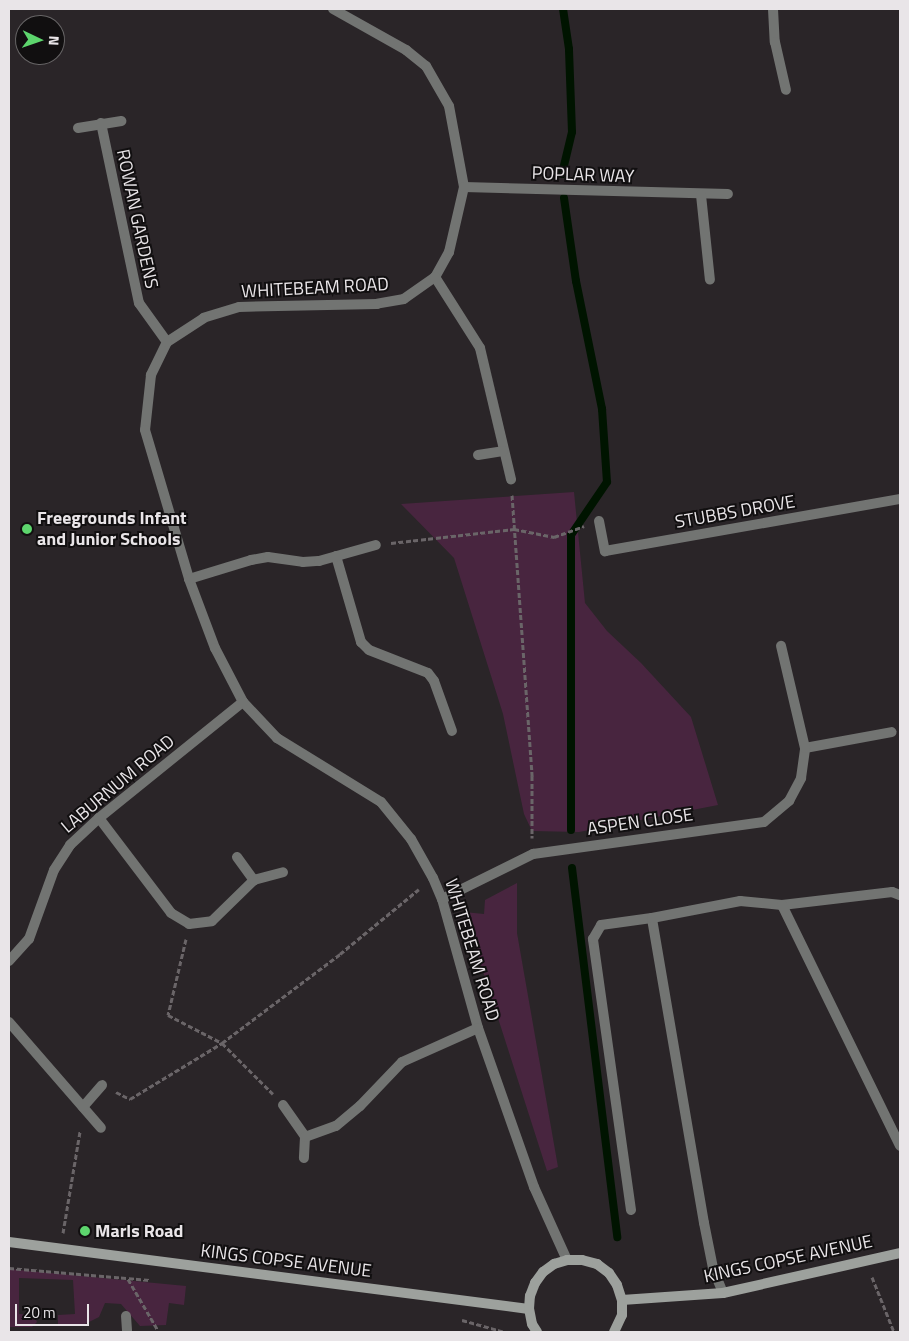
<!DOCTYPE html>
<html>
<head>
<meta charset="utf-8">
<style>
  body { margin:0 }
  #map { position:relative; width:909px; height:1341px; overflow:hidden; background:#2a2528; font-family:"Titillium Web",sans-serif }
  div>[style] { position:absolute }
  [style*='--x'] { left:calc(var(--x)*1px); top:calc(var(--y)*1px); width:calc(var(--w)*1px); rotate:calc(var(--a)*1deg) }
  .green>* { inset:0; background:#48253f }
  .stream>* { height:8px; margin:-4px; padding:0 4px; transform-origin:4px; border-radius:4px; background:#001400 }
  .path>* { height:3px; margin-top:-1.5px; transform-origin:0; background:repeating-linear-gradient(90deg,#6a6568 0 5px,transparent 0 7.5px) }
  .lane>* { height:10px; margin:-5px; padding:0 5px; transform-origin:5px; border-radius:5px; background:#727472 }
  .street>* { height:10px; margin:-5px; padding:0 5px; transform-origin:5px; border-radius:5px; background:#727472 }
  .secondary>* { height:10px; margin:-5px; padding:0 5px; transform-origin:5px; border-radius:5px; background:#9da19d }
  .dots>* { width:14px; height:14px; translate:-50% -50%; box-sizing:border-box; border:2px solid #110f10; border-radius:50% }
  span { translate:-50% -50%; white-space:nowrap; text-align:center; line-height:1.15; -webkit-text-stroke:4px #110f10; paint-order:stroke }
  .street-label { font-size:18px; color:#e9e5e8 }
  .poi-label { font-size:18px; color:#e9e5e8; font-weight:700 }
  .left { translate:0 -50%; text-align:left }
  .frame { position:absolute; inset:0; border:10px solid #e9e5e8; pointer-events:none }
  .north { position:absolute; left:15px; top:15px; width:50px; height:50px; box-sizing:border-box; background:#110f10; border:1px solid #676566; border-radius:50%; rotate:93deg; font-size:14px; font-weight:700; line-height:20px; text-align:center; color:#e9e5e8 }
  .north::after { content:''; display:block; margin:auto; width:18px; height:22px; background:#5dd56d; clip-path:polygon(50% 0,100% 100%,50% 72%,0 100%) }
  .scale { position:absolute; left:15px; top:1304px; width:74px; height:22px; box-sizing:border-box; border:2px solid #e9e5e8; border-top:0; padding-left:6px; font-size:15px; line-height:18px; white-space:nowrap; color:#e9e5e8; -webkit-text-stroke:4px #110f10; paint-order:stroke }
</style>
</head>
<body>
<div id="map">
  <div class="green">
    <div style="clip-path:polygon(574px 492px,585px 603px,607px 631px,641px 663px,691px 717px,718px 805px,579px 832px,532px 831px,524px 814px,503px 714px,454px 558px,401px 504px)"></div>
    <div style="clip-path:polygon(517px 883px,517px 933px,558px 1167px,547px 1171px,464px 912px,484px 914px,485px 900px)"></div>
    <div style="clip-path:polygon(9px 1269px,186px 1286px,184px 1305px,169px 1303px,166px 1325px,140px 1326px,121px 1304px,105px 1303px,99px 1317px,81px 1326px,58px 1326px,58px 1315px,75px 1314px,73px 1280px,19px 1278px,19px 1314px,34px 1315px,37px 1322px,32px 1327px,9px 1327px)"></div>
  </div>
  <div class="stream">
    <div style="--x:562;--y:174;--w:43;--a:-76.6"></div>
    <div style="--x:572;--y:132;--w:83;--a:-92.1"></div>
    <div style="--x:569;--y:49;--w:40;--a:-98.5"></div>
    <div style="--x:564;--y:198;--w:84;--a:81.8"></div>
    <div style="--x:576;--y:281;--w:131;--a:78.5"></div>
    <div style="--x:602;--y:409;--w:73;--a:86.1"></div>
    <div style="--x:607;--y:482;--w:64;--a:124.2"></div>
    <div style="--x:571;--y:535;--w:295;--a:90"></div>
    <div style="--x:572;--y:868;--w:372;--a:83"></div>
  </div>
  <div class="path">
    <div style="--x:512;--y:495;--w:282;--a:85.9"></div>
    <div style="--x:532;--y:776;--w:62;--a:90"></div>
    <div style="--x:391;--y:543;--w:124;--a:-6.5"></div>
    <div style="--x:514;--y:529;--w:41;--a:11.3"></div>
    <div style="--x:554;--y:537;--w:32;--a:-20"></div>
    <div style="--x:186;--y:939;--w:78;--a:103.3"></div>
    <div style="--x:168;--y:1015;--w:61;--a:27.4"></div>
    <div style="--x:222;--y:1043;--w:72;--a:45"></div>
    <div style="--x:116;--y:1092;--w:16;--a:27"></div>
    <div style="--x:130;--y:1099;--w:108;--a:-31.3"></div>
    <div style="--x:222;--y:1043;--w:148;--a:-37"></div>
    <div style="--x:340;--y:954;--w:102;--a:-39.4"></div>
    <div style="--x:63;--y:1233;--w:103;--a:-80.5"></div>
    <div style="--x:9;--y:1268;--w:141;--a:4.9"></div>
    <div style="--x:872;--y:1277;--w:59;--a:68.2"></div>
    <div style="--x:128;--y:1279;--w:61;--a:59.7"></div>
    <div style="--x:462;--y:1320;--w:45;--a:15.6"></div>
  </div>
  <div class="lane">
    <div style="--x:336;--y:556;--w:90;--a:73.8"></div>
    <div style="--x:361;--y:642;--w:11;--a:45"></div>
    <div style="--x:369;--y:650;--w:63;--a:21.3"></div>
    <div style="--x:428;--y:673;--w:10;--a:53"></div>
    <div style="--x:434;--y:681;--w:53;--a:70.2"></div>
    <div style="--x:782;--y:905;--w:111;--a:-6.7"></div>
    <div style="--x:892;--y:892;--w:9;--a:21"></div>
    <div style="--x:631;--y:1210;--w:274;--a:-98"></div>
    <div style="--x:593;--y:939;--w:16;--a:-60"></div>
    <div style="--x:601;--y:925;--w:51;--a:-7.8"></div>
    <div style="--x:723;--y:1293;--w:27;--a:-112"></div>
    <div style="--x:713;--y:1268;--w:46;--a:-101.3"></div>
    <div style="--x:704;--y:1223;--w:309;--a:-99.7"></div>
    <div style="--x:652;--y:918;--w:90;--a:-10.9"></div>
    <div style="--x:740;--y:901;--w:42;--a:5.4"></div>
    <div style="--x:782;--y:905;--w:268;--a:63.9"></div>
  </div>
  <div class="street">
    <div style="--x:333;--y:9;--w:84;--a:29.3"></div>
    <div style="--x:406;--y:50;--w:26;--a:39"></div>
    <div style="--x:426;--y:66;--w:46;--a:60.1"></div>
    <div style="--x:449;--y:106;--w:82;--a:79.5"></div>
    <div style="--x:464;--y:187;--w:67;--a:103"></div>
    <div style="--x:449;--y:252;--w:29;--a:119"></div>
    <div style="--x:435;--y:277;--w:38;--a:145"></div>
    <div style="--x:404;--y:299;--w:27;--a:170"></div>
    <div style="--x:377;--y:304;--w:138;--a:178.8"></div>
    <div style="--x:239;--y:307;--w:37;--a:163"></div>
    <div style="--x:204;--y:318;--w:44;--a:147"></div>
    <div style="--x:167;--y:342;--w:37;--a:116"></div>
    <div style="--x:151;--y:375;--w:55;--a:96.2"></div>
    <div style="--x:145;--y:430;--w:155;--a:73.5"></div>
    <div style="--x:189;--y:579;--w:74;--a:69.4"></div>
    <div style="--x:215;--y:648;--w:61;--a:62.6"></div>
    <div style="--x:243;--y:702;--w:50;--a:46.6"></div>
    <div style="--x:277;--y:738;--w:122;--a:31.6"></div>
    <div style="--x:381;--y:802;--w:48;--a:51"></div>
    <div style="--x:411;--y:839;--w:45;--a:60.6"></div>
    <div style="--x:433;--y:878;--w:23;--a:67"></div>
    <div style="--x:442;--y:899;--w:134;--a:74.4"></div>
    <div style="--x:478;--y:1028;--w:169;--a:70.6"></div>
    <div style="--x:534;--y:1187;--w:80;--a:65.7"></div>
    <div style="--x:773;--y:9;--w:33;--a:87"></div>
    <div style="--x:775;--y:42;--w:49;--a:77.1"></div>
    <div style="--x:101;--y:123;--w:184;--a:78.1"></div>
    <div style="--x:139;--y:303;--w:48;--a:54.3"></div>
    <div style="--x:78;--y:128;--w:44;--a:-9.2"></div>
    <div style="--x:464;--y:187;--w:264;--a:1.5"></div>
    <div style="--x:701;--y:195;--w:85;--a:84"></div>
    <div style="--x:435;--y:277;--w:84;--a:57.6"></div>
    <div style="--x:480;--y:348;--w:135;--a:76.7"></div>
    <div style="--x:478;--y:455;--w:25;--a:-9"></div>
    <div style="--x:599;--y:521;--w:31;--a:79"></div>
    <div style="--x:605;--y:551;--w:300;--a:-10"></div>
    <div style="--x:189;--y:579;--w:65;--a:-17"></div>
    <div style="--x:251;--y:560;--w:17;--a:-10"></div>
    <div style="--x:268;--y:557;--w:35;--a:8"></div>
    <div style="--x:303;--y:562;--w:16;--a:-4"></div>
    <div style="--x:319;--y:561;--w:59;--a:-15.7"></div>
    <div style="--x:805;--y:748;--w:88;--a:-10.4"></div>
    <div style="--x:99;--y:818;--w:119;--a:52.8"></div>
    <div style="--x:171;--y:913;--w:21;--a:31"></div>
    <div style="--x:189;--y:924;--w:23;--a:-7"></div>
    <div style="--x:212;--y:921;--w:59;--a:-44.3"></div>
    <div style="--x:254;--y:880;--w:30;--a:-15"></div>
    <div style="--x:237;--y:857;--w:29;--a:54"></div>
    <div style="--x:442;--y:899;--w:102;--a:-26.3"></div>
    <div style="--x:533;--y:854;--w:233;--a:-7.9"></div>
    <div style="--x:764;--y:822;--w:33;--a:-40"></div>
    <div style="--x:789;--y:801;--w:26;--a:-62"></div>
    <div style="--x:801;--y:778;--w:30;--a:-82"></div>
    <div style="--x:805;--y:748;--w:105;--a:-103.2"></div>
    <div style="--x:9;--y:961;--w:30;--a:-48"></div>
    <div style="--x:29;--y:939;--w:73;--a:-70.1"></div>
    <div style="--x:54;--y:870;--w:30;--a:-57"></div>
    <div style="--x:70;--y:845;--w:40;--a:-43"></div>
    <div style="--x:99;--y:818;--w:185;--a:-38.9"></div>
    <div style="--x:9;--y:1022;--w:140;--a:49"></div>
    <div style="--x:283;--y:1105;--w:39;--a:55"></div>
    <div style="--x:305;--y:1137;--w:21;--a:93"></div>
    <div style="--x:83;--y:1107;--w:29;--a:-49"></div>
    <div style="--x:305;--y:1137;--w:33;--a:-20"></div>
    <div style="--x:336;--y:1126;--w:31;--a:-40"></div>
    <div style="--x:360;--y:1106;--w:61;--a:-46.3"></div>
    <div style="--x:402;--y:1062;--w:83;--a:-24.1"></div>
    <div style="--x:126;--y:1316;--w:16;--a:86"></div>
  </div>
  <div class="secondary">
    <div style="--x:9;--y:1242;--w:524;--a:7.34"></div>
    <div style="--x:622;--y:1300;--w:101;--a:-4"></div>
    <div style="--x:723;--y:1293;--w:181;--a:-12.7"></div>
    <div style="--x:537;--y:1332;--w:9;--a:-122"></div>
    <div style="--x:532;--y:1324;--w:15;--a:-101"></div>
    <div style="--x:529;--y:1309;--w:13;--a:-86"></div>
    <div style="--x:530;--y:1296;--w:14;--a:-69"></div>
    <div style="--x:535;--y:1283;--w:14;--a:-54"></div>
    <div style="--x:543;--y:1272;--w:14;--a:-36"></div>
    <div style="--x:554;--y:1264;--w:14;--a:-17"></div>
    <div style="--x:567;--y:1260;--w:15;--a:0"></div>
    <div style="--x:582;--y:1260;--w:16;--a:15"></div>
    <div style="--x:597;--y:1264;--w:15;--a:37"></div>
    <div style="--x:609;--y:1273;--w:14;--a:56"></div>
    <div style="--x:617;--y:1285;--w:16;--a:72"></div>
    <div style="--x:622;--y:1300;--w:15;--a:90"></div>
    <div style="--x:622;--y:1315;--w:19;--a:115"></div>
  </div>
  <div class="dots">
    <div style="left:27px;top:529px;background:#5dd56d"></div>
    <div style="left:85px;top:1231px;background:#5dd56d"></div>
  </div>
  <div class="street-label">
    <span style="left:583px;top:175px;rotate:2deg">POPLAR WAY</span>
    <span style="left:137px;top:219px;rotate:78deg">ROWAN GARDENS</span>
    <span style="left:315px;top:288px;rotate:-3deg">WHITEBEAM ROAD</span>
    <span style="left:735px;top:512px;rotate:-10deg">STUBBS DROVE</span>
    <span style="left:118px;top:784px;rotate:-40deg">LABURNUM ROAD</span>
    <span style="left:640px;top:822px;rotate:-8deg">ASPEN CLOSE</span>
    <span style="left:472px;top:950px;rotate:73deg">WHITEBEAM ROAD</span>
    <span style="left:788px;top:1259px;rotate:-12deg">KINGS COPSE AVENUE</span>
    <span style="left:286px;top:1261px;rotate:7deg">KINGS COPSE AVENUE</span>
  </div>
  <div class="poi-label">
    <span class="left" style="left:37px;top:529px">Freegrounds Infant<br>and Junior Schools</span>
    <span class="left" style="left:95px;top:1231px">Marls Road</span>
  </div>
  <div class="frame"></div>
  <div class="north">N</div>
  <div class="scale">20 m</div>
</div>
</body>
</html>
